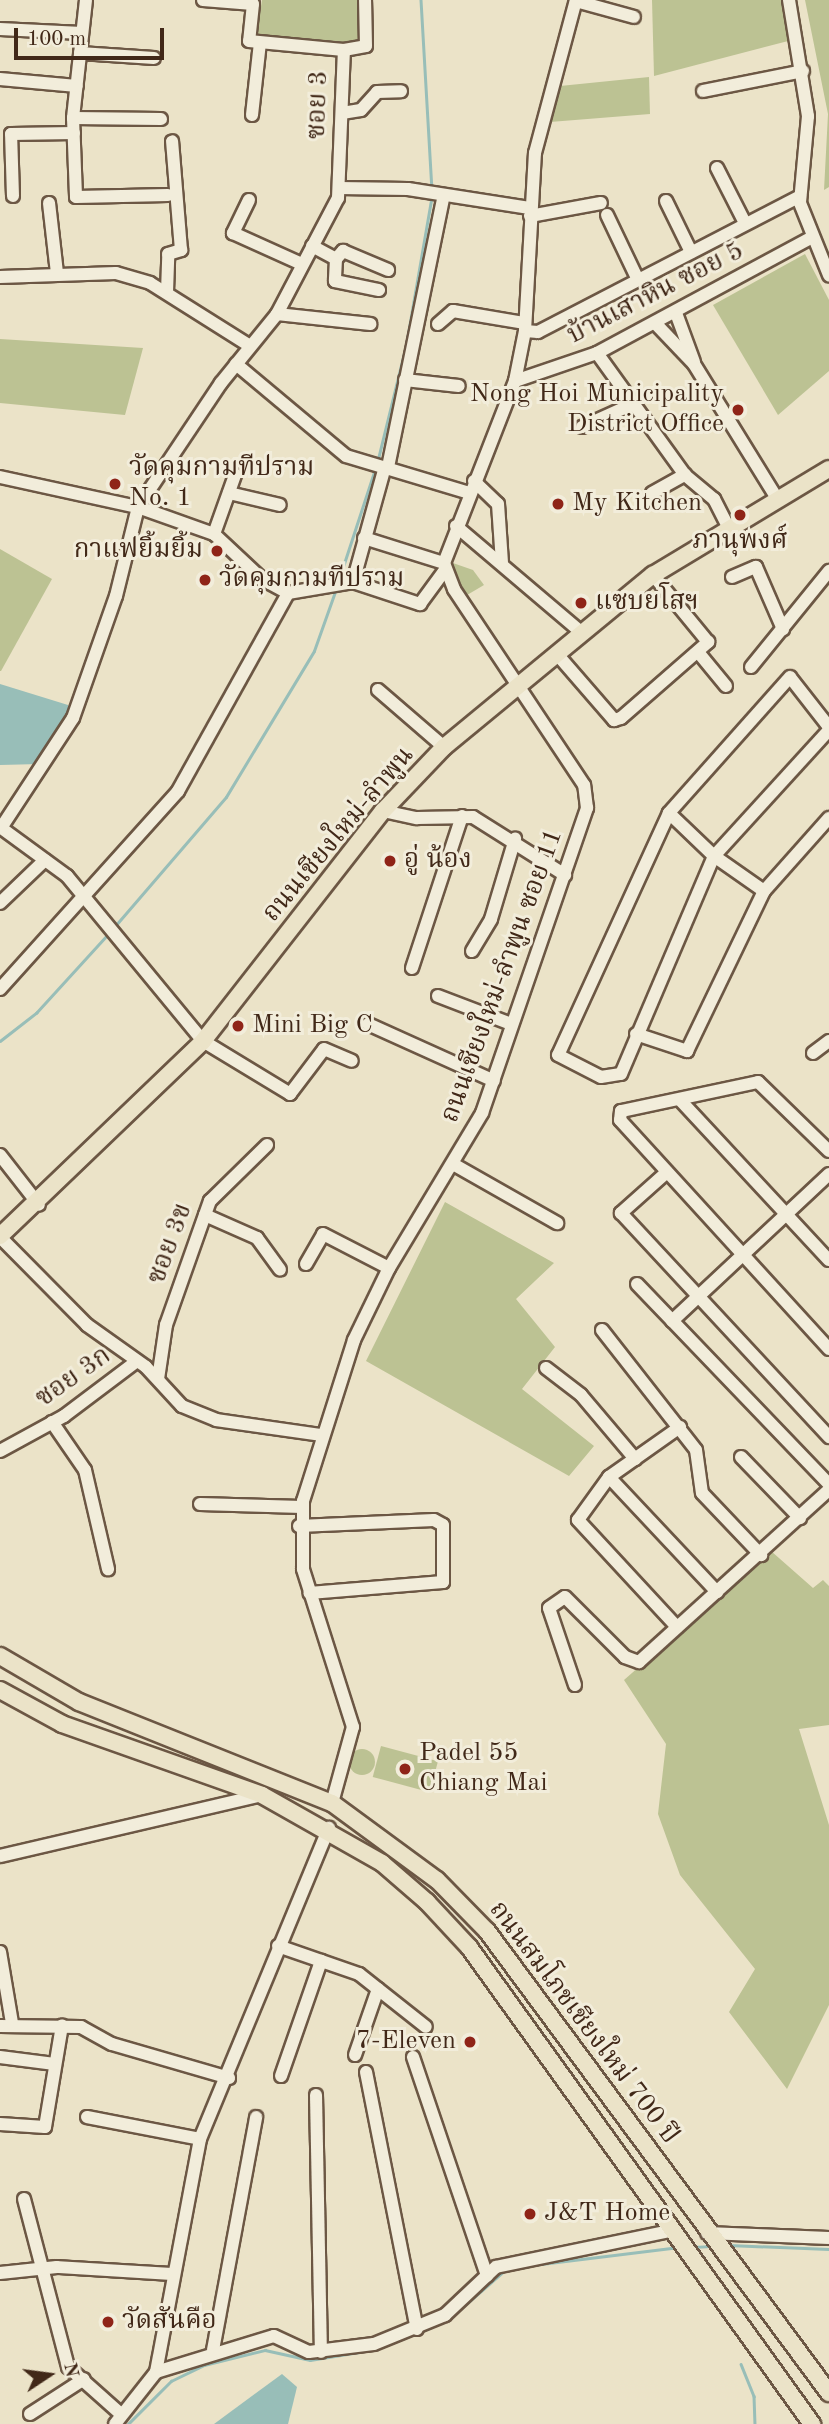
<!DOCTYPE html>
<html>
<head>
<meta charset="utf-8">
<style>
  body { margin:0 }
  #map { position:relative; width:829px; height:2424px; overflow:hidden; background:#ebe3c8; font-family:"Old Standard TT","Noto Serif Thai",serif }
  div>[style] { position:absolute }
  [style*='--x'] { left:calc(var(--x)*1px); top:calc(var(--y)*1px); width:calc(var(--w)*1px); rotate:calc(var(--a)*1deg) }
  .green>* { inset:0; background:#bcc293; transform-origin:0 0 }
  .round { border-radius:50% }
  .water>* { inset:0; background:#98beb8 }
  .stream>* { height:2.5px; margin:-1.25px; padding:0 1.25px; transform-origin:1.25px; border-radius:1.25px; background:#98beb8 }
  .roads { filter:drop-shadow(2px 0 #6c5744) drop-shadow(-2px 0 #6c5744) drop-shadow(0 2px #6c5744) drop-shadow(0 -2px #6c5744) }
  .minor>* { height:12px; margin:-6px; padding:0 6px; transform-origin:6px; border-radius:6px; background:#f2eddb }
  .major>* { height:16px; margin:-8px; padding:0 8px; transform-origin:8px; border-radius:8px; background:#ebe3c8 }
  .dots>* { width:19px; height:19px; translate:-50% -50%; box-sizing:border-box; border:4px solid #f2eddb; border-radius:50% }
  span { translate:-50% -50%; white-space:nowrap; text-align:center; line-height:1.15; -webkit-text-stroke:6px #f2eddb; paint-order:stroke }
  .street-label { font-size:26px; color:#412818 }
  .poi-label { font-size:26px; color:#412818 }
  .right { translate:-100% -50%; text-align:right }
  .left { translate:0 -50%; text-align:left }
  .north { position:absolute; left:14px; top:2340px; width:70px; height:70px; -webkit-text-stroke:5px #f2eddb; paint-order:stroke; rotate:77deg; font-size:19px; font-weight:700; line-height:28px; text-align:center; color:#412818 }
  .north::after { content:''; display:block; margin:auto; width:24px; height:32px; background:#412818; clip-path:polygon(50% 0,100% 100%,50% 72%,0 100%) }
  .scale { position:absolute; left:14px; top:28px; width:150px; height:32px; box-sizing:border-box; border:4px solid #412818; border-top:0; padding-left:9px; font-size:21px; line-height:24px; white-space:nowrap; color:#412818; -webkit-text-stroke:5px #f2eddb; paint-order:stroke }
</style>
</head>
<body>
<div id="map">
  <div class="green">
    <div style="clip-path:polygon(262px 0,361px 0,362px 45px,256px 37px)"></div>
    <div style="clip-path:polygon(652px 0,783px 0,792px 40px,654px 76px)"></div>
    <div style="clip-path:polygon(805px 0,829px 0,829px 187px,824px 190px,828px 114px)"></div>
    <div style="clip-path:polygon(649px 77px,650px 114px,550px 122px,560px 86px)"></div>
    <div style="clip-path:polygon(805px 254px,829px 300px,829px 371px,778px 415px,713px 305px)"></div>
    <div style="clip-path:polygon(0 339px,143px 348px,125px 415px,0 403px)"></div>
    <div style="clip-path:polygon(0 549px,52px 579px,1px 671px,0 671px)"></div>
    <div style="clip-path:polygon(450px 562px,473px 570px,484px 585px,462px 598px)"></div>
    <div style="clip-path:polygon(445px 1202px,554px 1263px,516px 1299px,555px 1347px,522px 1389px,594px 1446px,569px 1476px,366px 1361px)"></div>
    <div style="clip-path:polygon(771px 1551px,813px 1588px,823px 1580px,829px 1586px,829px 1725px,799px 1729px,829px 1825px,829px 2005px,787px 2089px,729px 2012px,755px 1969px,680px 1875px,658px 1814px,666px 1744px,624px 1680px)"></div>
    <div style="left:381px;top:1746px;width:59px;height:32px;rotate:15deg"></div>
    <div class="round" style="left:349px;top:1749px;width:26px;height:26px"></div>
  </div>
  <div class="water">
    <div style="clip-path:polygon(0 684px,68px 705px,70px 719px,40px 764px,0 765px)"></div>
    <div style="clip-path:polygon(282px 2374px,297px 2387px,288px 2424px,214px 2424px)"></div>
  </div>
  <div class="stream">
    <div style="--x:421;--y:0;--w:189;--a:86.7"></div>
    <div style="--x:377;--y:463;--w:122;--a:-76.2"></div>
    <div style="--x:406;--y:345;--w:152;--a:-80.2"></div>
    <div style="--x:339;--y:579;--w:116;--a:-71.9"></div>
    <div style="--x:115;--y:926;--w:170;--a:-49.3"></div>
    <div style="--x:226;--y:797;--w:170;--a:-58.9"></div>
    <div style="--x:314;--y:651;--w:66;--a:-70.5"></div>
    <div style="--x:0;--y:1041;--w:46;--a:-37.9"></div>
    <div style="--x:36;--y:1013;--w:108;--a:-47.6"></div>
    <div style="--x:728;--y:2245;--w:101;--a:2.3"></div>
    <div style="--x:693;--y:2247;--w:21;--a:-3"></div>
    <div style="--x:533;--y:2265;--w:147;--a:-7"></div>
    <div style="--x:456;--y:2313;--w:64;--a:-41.2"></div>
    <div style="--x:380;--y:2348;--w:56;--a:-22"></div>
    <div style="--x:741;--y:2364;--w:35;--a:68"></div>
    <div style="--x:754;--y:2396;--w:28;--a:88"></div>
    <div style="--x:128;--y:2424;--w:61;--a:-45"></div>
    <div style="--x:171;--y:2381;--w:37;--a:-26"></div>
    <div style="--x:204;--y:2365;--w:63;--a:-13.8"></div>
    <div style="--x:265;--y:2350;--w:46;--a:12.5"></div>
    <div style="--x:310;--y:2360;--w:51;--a:-9.1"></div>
  </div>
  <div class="roads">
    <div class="minor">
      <div style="--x:86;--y:0;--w:119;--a:96.3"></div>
      <div style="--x:73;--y:118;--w:79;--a:87.8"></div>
      <div style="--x:76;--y:197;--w:92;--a:-1.2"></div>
      <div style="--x:203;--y:0;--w:50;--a:4.6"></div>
      <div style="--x:253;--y:4;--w:37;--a:96"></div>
      <div style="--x:249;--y:41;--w:95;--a:5.4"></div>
      <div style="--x:789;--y:0;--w:118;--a:80.7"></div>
      <div style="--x:808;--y:116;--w:87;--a:95.3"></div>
      <div style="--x:800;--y:203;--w:78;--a:68.1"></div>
      <div style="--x:576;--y:1;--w:60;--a:15.4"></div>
      <div style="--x:0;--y:29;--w:82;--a:2.8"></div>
      <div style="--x:80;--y:53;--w:74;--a:3.9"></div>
      <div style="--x:0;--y:79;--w:77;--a:5.2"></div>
      <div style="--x:703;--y:91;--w:102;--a:-11.3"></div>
      <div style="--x:342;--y:113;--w:19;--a:-9"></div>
      <div style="--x:361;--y:110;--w:24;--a:-48"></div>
      <div style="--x:377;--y:92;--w:24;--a:-2"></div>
      <div style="--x:252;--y:115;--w:72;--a:-83.7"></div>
      <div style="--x:73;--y:118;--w:88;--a:0.7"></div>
      <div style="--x:717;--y:168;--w:62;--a:63"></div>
      <div style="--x:339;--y:188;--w:69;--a:0.8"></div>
      <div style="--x:408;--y:189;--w:123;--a:8.9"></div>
      <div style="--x:13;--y:196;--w:62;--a:-91.8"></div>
      <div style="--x:11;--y:134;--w:63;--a:-0.9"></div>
      <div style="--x:249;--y:200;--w:37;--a:116"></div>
      <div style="--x:233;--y:233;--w:76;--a:24.2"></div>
      <div style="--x:666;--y:201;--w:57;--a:63.9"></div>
      <div style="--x:49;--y:203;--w:70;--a:83.5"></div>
      <div style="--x:607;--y:215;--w:70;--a:64.5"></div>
      <div style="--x:530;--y:216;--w:72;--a:-10.4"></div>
      <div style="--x:312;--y:246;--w:27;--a:28"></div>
      <div style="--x:336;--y:259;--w:22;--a:93"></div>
      <div style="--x:335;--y:281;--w:45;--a:11.6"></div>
      <div style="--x:336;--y:259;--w:11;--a:-49"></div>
      <div style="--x:343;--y:251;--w:49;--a:22.9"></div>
      <div style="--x:0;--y:277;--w:116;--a:-2"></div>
      <div style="--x:116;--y:273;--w:35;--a:16"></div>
      <div style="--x:150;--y:283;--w:118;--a:32.2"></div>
      <div style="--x:167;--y:292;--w:38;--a:-88"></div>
      <div style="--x:168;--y:254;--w:14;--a:-17"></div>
      <div style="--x:181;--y:250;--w:109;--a:-94.7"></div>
      <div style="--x:676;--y:313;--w:52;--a:69.8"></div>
      <div style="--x:277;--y:314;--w:94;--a:6.1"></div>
      <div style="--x:438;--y:324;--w:20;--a:-41"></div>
      <div style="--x:453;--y:311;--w:73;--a:9.5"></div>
      <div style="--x:656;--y:324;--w:55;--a:46.5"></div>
      <div style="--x:694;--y:364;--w:160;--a:58.3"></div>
      <div style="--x:525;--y:331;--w:13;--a:4"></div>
      <div style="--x:538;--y:332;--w:295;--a:-27.4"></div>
      <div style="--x:597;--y:353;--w:150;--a:54.2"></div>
      <div style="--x:685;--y:475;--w:38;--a:40"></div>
      <div style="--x:714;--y:499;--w:34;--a:63"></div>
      <div style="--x:236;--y:364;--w:143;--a:39.9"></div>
      <div style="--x:346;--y:456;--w:128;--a:16.7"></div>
      <div style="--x:405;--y:380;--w:54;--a:6.3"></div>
      <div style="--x:515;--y:381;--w:87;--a:-18.9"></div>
      <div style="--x:597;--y:353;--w:244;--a:-28.3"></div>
      <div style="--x:582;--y:427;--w:56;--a:-24.3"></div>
      <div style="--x:388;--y:467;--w:275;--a:-78.4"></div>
      <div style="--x:0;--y:477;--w:141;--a:12.3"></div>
      <div style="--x:138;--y:507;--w:81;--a:19.6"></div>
      <div style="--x:214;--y:534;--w:66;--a:43.2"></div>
      <div style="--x:262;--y:579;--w:30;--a:28"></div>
      <div style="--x:288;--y:593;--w:66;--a:-9.6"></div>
      <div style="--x:353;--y:582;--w:71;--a:18.2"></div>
      <div style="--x:420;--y:604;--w:42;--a:-53.7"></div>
      <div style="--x:474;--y:481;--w:33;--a:44"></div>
      <div style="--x:498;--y:504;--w:59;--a:86.1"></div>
      <div style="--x:229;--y:493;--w:52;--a:13.2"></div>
      <div style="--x:652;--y:493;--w:38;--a:-29"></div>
      <div style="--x:456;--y:526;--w:164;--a:40.3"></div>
      <div style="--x:214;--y:534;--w:63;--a:-70.4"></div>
      <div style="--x:364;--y:538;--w:84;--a:17.4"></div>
      <div style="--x:732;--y:577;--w:26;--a:-23"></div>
      <div style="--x:756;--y:567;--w:68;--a:66.5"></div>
      <div style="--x:353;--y:582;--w:119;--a:-74.5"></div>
      <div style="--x:698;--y:652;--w:44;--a:50.5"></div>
      <div style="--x:556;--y:653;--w:89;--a:49.1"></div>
      <div style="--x:614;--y:720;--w:7;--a:-16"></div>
      <div style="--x:621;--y:718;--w:116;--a:-41.1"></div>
      <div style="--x:708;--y:642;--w:87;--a:-129.4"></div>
      <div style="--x:751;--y:667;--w:124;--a:-50.9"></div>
      <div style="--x:378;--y:690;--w:87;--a:40.8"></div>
      <div style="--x:829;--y:727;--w:63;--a:-128"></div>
      <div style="--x:790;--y:677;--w:182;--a:131.7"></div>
      <div style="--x:669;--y:813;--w:266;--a:114.6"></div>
      <div style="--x:558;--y:1055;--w:48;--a:27.1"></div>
      <div style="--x:601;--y:1077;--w:20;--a:-9"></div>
      <div style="--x:621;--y:1074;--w:237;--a:-66.9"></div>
      <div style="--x:714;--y:856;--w:171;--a:-47.6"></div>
      <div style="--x:383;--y:811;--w:35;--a:12"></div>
      <div style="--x:417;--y:818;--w:56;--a:-1"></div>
      <div style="--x:473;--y:817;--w:109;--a:32.2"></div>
      <div style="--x:669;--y:813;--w:62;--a:43.7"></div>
      <div style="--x:714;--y:856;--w:61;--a:35"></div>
      <div style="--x:0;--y:827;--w:83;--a:36.2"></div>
      <div style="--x:67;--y:876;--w:214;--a:50.5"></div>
      <div style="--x:203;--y:1041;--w:102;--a:31.3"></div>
      <div style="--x:290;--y:1094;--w:56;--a:-52.9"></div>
      <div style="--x:324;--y:1049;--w:30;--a:23"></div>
      <div style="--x:1;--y:828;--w:131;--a:-56.8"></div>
      <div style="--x:73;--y:718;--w:129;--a:-70.6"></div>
      <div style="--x:116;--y:596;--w:92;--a:-76.1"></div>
      <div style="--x:138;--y:507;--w:149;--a:-56.2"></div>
      <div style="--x:221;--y:383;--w:89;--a:-50.9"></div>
      <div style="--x:277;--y:314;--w:131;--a:-62.3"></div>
      <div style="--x:338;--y:198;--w:148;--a:-87.7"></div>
      <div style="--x:344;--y:50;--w:22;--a:-10"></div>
      <div style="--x:366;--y:46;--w:46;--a:-91.2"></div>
      <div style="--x:0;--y:903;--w:62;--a:-43.7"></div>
      <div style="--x:472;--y:951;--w:37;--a:-59"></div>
      <div style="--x:491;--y:919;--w:84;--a:-73.3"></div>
      <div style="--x:412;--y:968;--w:160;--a:-71.8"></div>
      <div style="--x:0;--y:989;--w:266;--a:-48"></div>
      <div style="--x:178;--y:791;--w:227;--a:-60.9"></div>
      <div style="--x:438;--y:996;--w:78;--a:21"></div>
      <div style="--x:368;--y:1024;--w:138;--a:24.3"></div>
      <div style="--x:636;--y:1034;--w:54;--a:18.4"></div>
      <div style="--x:687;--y:1051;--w:178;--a:-64.3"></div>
      <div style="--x:764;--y:891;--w:98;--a:-48.3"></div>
      <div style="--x:813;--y:1053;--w:20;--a:-37"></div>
      <div style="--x:681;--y:1101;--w:217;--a:47.1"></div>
      <div style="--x:829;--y:1151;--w:99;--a:-135.8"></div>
      <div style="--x:758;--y:1082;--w:140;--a:168"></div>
      <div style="--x:621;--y:1111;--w:9;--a:96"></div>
      <div style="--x:620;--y:1120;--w:310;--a:47.6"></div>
      <div style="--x:0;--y:1155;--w:63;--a:52"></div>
      <div style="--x:453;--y:1164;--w:120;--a:29.6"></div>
      <div style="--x:667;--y:1172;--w:62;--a:138.3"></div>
      <div style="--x:621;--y:1213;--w:306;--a:47.1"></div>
      <div style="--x:205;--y:1215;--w:57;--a:23.9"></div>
      <div style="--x:257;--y:1238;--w:39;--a:54"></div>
      <div style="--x:0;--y:1237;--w:124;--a:45.3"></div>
      <div style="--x:87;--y:1325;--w:72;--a:35.4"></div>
      <div style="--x:146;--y:1367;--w:53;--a:47.3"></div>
      <div style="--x:182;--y:1406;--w:37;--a:22"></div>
      <div style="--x:216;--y:1420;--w:107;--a:8.1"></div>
      <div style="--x:306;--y:1264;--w:34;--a:-60"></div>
      <div style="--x:323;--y:1234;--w:74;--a:27.3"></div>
      <div style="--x:637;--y:1284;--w:277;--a:46.2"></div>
      <div style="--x:672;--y:1321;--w:215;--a:-43.1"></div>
      <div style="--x:602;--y:1330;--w:152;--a:51.9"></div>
      <div style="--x:696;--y:1450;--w:43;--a:82.1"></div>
      <div style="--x:702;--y:1493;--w:86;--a:46.4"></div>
      <div style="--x:546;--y:1368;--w:44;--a:37.6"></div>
      <div style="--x:581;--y:1395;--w:84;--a:49.8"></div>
      <div style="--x:158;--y:1379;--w:55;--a:-81.6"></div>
      <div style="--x:166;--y:1325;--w:132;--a:-70.5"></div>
      <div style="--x:210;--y:1201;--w:80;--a:-44.5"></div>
      <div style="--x:52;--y:1422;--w:58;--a:55.5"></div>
      <div style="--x:85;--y:1470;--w:102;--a:76.9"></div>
      <div style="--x:0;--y:1451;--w:73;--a:-28.7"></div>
      <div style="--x:64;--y:1416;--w:91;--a:-37"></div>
      <div style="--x:741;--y:1457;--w:85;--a:46"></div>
      <div style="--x:609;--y:1477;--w:158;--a:46.8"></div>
      <div style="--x:200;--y:1504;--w:102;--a:1.7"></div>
      <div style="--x:299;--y:1526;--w:135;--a:-2.5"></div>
      <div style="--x:434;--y:1520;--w:10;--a:29"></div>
      <div style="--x:443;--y:1525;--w:57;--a:90"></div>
      <div style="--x:443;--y:1582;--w:134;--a:175.3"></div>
      <div style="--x:677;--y:1627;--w:146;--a:-132.8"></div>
      <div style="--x:578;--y:1520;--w:53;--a:-54.2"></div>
      <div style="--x:609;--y:1477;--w:87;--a:-35.2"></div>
      <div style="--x:575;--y:1685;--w:81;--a:-108.7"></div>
      <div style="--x:549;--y:1608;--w:19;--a:-35"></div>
      <div style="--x:565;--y:1597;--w:85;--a:45"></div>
      <div style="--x:625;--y:1657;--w:15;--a:20"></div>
      <div style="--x:639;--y:1662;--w:256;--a:-42.2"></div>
      <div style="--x:332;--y:1803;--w:79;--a:-74.6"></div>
      <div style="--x:353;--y:1727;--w:166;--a:-107.6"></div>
      <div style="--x:303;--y:1569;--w:68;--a:-90"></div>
      <div style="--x:303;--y:1501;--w:169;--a:-72.4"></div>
      <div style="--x:354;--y:1340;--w:80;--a:-64.1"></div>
      <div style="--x:389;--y:1268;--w:181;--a:-59"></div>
      <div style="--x:482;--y:1113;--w:323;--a:-71"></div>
      <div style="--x:587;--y:808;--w:23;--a:-97"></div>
      <div style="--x:584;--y:785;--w:235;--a:-123.6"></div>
      <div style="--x:454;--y:589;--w:28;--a:-111"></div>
      <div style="--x:444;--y:563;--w:195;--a:-68.7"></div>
      <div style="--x:515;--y:381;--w:51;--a:-78.7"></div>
      <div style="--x:525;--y:331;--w:178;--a:-86.8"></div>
      <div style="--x:535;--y:153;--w:158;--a:-75"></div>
      <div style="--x:0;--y:1856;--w:269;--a:-13.1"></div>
      <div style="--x:278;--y:1946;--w:86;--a:19.1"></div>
      <div style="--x:359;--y:1974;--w:85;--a:38.3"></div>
      <div style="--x:0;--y:1952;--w:72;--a:80.4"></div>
      <div style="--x:0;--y:2026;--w:81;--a:0.7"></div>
      <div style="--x:81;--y:2027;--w:35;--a:29"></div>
      <div style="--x:112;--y:2044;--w:122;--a:16.2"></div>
      <div style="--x:355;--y:2055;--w:70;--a:-70.8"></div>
      <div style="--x:0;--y:2057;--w:55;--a:7.3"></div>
      <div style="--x:413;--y:2057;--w:231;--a:71.3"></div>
      <div style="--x:366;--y:2072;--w:262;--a:78.8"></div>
      <div style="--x:281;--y:2076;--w:122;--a:-70.8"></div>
      <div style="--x:316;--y:2095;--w:257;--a:88.9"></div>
      <div style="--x:87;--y:2117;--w:115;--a:11"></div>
      <div style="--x:0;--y:2124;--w:45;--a:3.8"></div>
      <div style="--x:45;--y:2127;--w:103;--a:-80.5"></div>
      <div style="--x:24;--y:2199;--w:174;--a:75.3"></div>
      <div style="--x:68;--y:2367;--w:71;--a:41.6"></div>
      <div style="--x:707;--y:2233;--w:122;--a:2.3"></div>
      <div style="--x:0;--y:2273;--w:57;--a:-6"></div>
      <div style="--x:57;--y:2267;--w:113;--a:3.5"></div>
      <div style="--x:213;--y:2350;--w:237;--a:-79.5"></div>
      <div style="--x:156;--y:2372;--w:123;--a:-17"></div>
      <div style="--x:274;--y:2336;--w:38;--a:25"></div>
      <div style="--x:309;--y:2352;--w:65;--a:-7"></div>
      <div style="--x:374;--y:2344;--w:77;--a:-22.2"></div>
      <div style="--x:445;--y:2315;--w:70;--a:-43.3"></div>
      <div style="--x:496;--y:2267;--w:182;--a:-11.7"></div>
      <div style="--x:30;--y:2414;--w:64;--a:-32.9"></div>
      <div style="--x:115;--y:2424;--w:66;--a:-51.7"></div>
      <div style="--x:156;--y:2372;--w:237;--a:-79.3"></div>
      <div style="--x:200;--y:2139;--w:337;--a:-67.5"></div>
    </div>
    <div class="major">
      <div style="--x:0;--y:1236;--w:281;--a:-43.8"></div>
      <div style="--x:203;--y:1041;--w:292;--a:-52"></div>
      <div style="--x:383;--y:811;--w:88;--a:-46.4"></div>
      <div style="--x:444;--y:747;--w:271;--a:-39.5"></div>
      <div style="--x:653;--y:575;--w:205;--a:-31.1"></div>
      <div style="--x:0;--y:1656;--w:91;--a:30.2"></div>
      <div style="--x:79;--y:1702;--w:272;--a:21.8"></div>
      <div style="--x:332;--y:1803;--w:130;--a:36.3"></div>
      <div style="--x:437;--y:1880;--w:71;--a:45.6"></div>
      <div style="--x:487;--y:1931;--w:575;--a:53.49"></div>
      <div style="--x:0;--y:1690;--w:71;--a:28.7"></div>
      <div style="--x:62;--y:1724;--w:212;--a:19.5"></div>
      <div style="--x:262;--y:1795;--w:138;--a:29.5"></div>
      <div style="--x:382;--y:1863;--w:60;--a:40.9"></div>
      <div style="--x:427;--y:1902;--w:62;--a:47"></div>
      <div style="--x:469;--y:1947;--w:588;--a:54.28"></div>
    </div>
  </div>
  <div class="dots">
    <div style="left:738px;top:410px;background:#8f2418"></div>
    <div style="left:115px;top:484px;background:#8f2418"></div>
    <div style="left:558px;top:504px;background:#8f2418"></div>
    <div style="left:740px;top:515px;background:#8f2418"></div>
    <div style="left:217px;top:551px;background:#8f2418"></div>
    <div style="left:205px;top:580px;background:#8f2418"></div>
    <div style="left:581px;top:603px;background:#8f2418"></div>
    <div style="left:390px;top:861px;background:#8f2418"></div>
    <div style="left:238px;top:1026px;background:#8f2418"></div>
    <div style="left:405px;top:1769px;background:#8f2418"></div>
    <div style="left:470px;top:2042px;background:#8f2418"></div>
    <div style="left:530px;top:2214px;background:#8f2418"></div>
    <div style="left:108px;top:2322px;background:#8f2418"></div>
  </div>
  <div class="street-label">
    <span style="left:319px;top:105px;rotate:-88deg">ซอย 3</span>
    <span style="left:656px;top:294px;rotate:-27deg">บ้านเสาหิน ซอย 5</span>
    <span style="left:339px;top:835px;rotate:-50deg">ถนนเชียงใหม่-ลำพูน</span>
    <span style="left:503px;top:976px;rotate:-70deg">ถนนเชียงใหม่-ลำพูน ซอย 11</span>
    <span style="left:171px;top:1244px;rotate:-70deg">ซอย 3ข</span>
    <span style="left:74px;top:1378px;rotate:-35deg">ซอย 3ก</span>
    <span style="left:583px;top:2023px;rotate:53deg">ถนนสมโภชเชียงใหม่ 700 ปี</span>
  </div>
  <div class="poi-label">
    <span class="right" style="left:724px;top:410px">Nong Hoi Municipality<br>District Office</span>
    <span class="left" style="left:129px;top:484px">วัดคุมกามทีปราม<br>No. 1</span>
    <span class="left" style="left:572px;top:504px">My Kitchen</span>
    <span style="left:740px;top:542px">ภานุพงศ์</span>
    <span class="right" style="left:203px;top:551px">กาแฟยิ้มยิ้ม</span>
    <span class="left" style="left:219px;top:580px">วัดคุมกามทีปราม</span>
    <span class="left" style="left:595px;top:603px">แซบยโสฯ</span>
    <span class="left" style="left:404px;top:861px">อู่ น้อง</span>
    <span class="left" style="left:252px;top:1026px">Mini Big C</span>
    <span class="left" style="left:419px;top:1769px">Padel 55<br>Chiang Mai</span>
    <span class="right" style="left:456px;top:2042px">7-Eleven</span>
    <span class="left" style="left:544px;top:2214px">J&amp;T Home</span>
    <span class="left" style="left:122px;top:2322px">วัดสันคือ</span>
  </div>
  <div class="north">N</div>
  <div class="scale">100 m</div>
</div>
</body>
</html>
